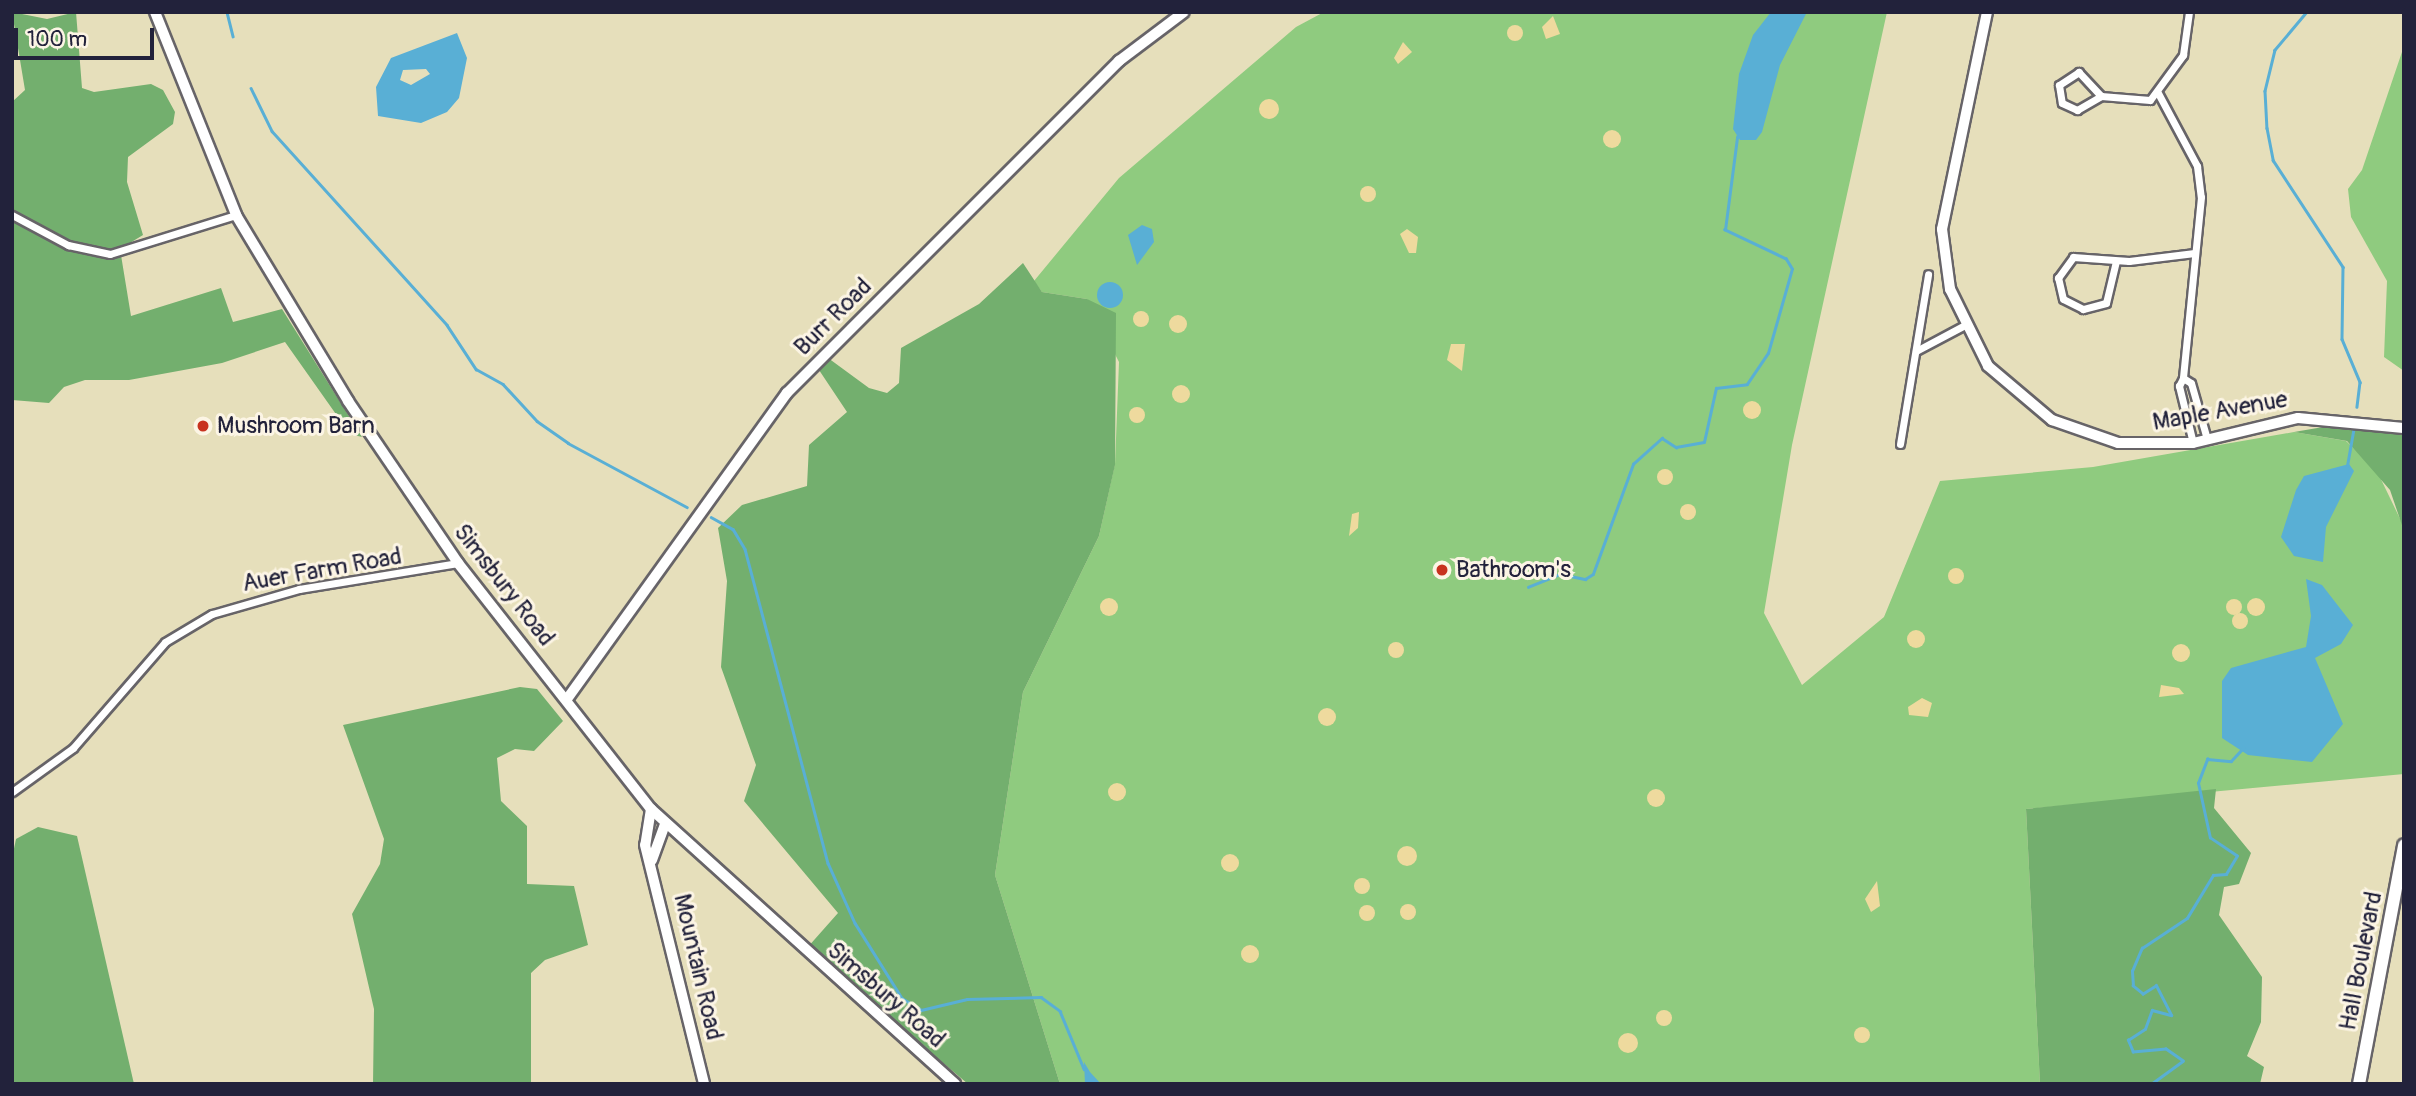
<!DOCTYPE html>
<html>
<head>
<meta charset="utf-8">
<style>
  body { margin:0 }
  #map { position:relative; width:2416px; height:1096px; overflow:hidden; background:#e6dfbb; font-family:Pangolin,sans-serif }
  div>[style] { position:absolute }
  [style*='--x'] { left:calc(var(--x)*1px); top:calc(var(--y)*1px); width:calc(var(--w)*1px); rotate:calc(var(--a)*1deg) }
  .green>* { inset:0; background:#8fcb7f }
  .forest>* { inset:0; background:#73af6e }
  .sand>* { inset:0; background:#eeda9e }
  .round { border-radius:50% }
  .water>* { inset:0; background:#59afd5 }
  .stream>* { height:2.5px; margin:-1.25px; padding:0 1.25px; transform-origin:1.25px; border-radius:1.25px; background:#59afd5 }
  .roads { filter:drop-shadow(2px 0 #676468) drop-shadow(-2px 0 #676468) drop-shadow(0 2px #676468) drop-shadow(0 -2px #676468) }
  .minor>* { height:7px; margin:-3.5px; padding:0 3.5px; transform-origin:3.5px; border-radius:3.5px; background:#fff }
  .tertiary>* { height:10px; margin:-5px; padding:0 5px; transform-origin:5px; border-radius:5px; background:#fff }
  .secondary>* { height:10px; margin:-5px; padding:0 5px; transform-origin:5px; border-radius:5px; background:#fff }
  .primary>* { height:12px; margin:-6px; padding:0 6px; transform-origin:6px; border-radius:6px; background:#fff }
  .dots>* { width:19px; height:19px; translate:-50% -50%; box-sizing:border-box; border:4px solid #fcf5e5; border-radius:50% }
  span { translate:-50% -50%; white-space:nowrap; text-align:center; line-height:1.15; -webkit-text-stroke:6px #fcf5e5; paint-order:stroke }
  .street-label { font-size:24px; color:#22223b }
  .poi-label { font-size:24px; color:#22223b }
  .left { translate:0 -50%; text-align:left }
  .frame { position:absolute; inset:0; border:14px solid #22223b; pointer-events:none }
  .scale { position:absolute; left:14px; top:28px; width:140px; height:32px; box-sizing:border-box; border:4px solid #22223b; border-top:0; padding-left:9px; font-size:21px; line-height:24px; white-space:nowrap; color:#22223b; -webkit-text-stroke:5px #fcf5e5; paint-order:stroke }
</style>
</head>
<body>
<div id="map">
  <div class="green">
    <div style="clip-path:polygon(1324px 12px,1887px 12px,1792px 445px,1764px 613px,1802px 685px,1884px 617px,1940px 481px,2093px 467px,2294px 432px,2346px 441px,2376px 469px,2404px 527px,2404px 774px,2026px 809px,2040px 1084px,1060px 1084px,995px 875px,1023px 692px,1099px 536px,1115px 464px,1119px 362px,1087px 299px,1042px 292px,1034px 281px,1119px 178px,1296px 27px)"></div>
    <div style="clip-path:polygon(2404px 46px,2404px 371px,2384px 357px,2387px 281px,2351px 217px,2348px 189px,2362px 170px)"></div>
  </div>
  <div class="forest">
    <div style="clip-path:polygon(12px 12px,47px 19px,76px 12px,82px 88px,94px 92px,151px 84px,163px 90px,175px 112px,173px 124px,128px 157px,127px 182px,143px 235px,120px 249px,131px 316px,221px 288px,233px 322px,282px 309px,362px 437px,350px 434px,285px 342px,222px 363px,129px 380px,85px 380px,64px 387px,49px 403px,12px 400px,12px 102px,25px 90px)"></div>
    <div style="clip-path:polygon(1023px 263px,1042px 292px,1087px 299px,1116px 313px,1115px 465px,1099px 536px,1023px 692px,995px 875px,1060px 1084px,968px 1084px,807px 948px,838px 913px,744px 801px,756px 765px,721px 667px,727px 581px,718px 528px,742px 505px,807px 486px,809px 445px,847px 412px,815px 364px,824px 355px,869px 388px,887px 393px,899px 383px,901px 348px,979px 304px)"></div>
    <div style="clip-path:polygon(2329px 426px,2404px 432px,2404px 531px,2390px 490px,2347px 441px,2294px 432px)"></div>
    <div style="clip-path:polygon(520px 687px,537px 689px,563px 721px,534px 751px,515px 749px,497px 758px,501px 801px,527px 826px,527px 884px,574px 886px,588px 945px,545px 960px,531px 973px,531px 1084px,373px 1084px,374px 1009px,352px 914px,380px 864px,384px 839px,343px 725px)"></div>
    <div style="clip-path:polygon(2216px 789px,2214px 808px,2251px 853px,2239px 884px,2224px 887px,2219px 915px,2262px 977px,2261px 1022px,2247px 1056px,2264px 1067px,2260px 1084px,2040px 1084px,2026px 809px)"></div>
    <div style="clip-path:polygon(38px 827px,77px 836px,134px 1084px,12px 1084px,12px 858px,16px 839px)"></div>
  </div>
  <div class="sand">
    <div style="clip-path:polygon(1553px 16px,1560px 34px,1546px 39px,1542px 27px)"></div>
    <div class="round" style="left:1507px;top:25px;width:16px;height:16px"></div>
    <div style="clip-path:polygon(1403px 42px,1412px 52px,1398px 64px,1394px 58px)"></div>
    <div class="round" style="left:1259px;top:99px;width:20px;height:20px"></div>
    <div class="round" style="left:1603px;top:130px;width:18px;height:18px"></div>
    <div class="round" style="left:1360px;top:186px;width:16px;height:16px"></div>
    <div style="clip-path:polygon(1407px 229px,1418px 237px,1416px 253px,1409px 253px,1400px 234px)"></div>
    <div class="round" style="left:1133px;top:311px;width:16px;height:16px"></div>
    <div class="round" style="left:1169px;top:315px;width:18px;height:18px"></div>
    <div style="clip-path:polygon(1451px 344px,1465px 344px,1462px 371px,1447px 360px)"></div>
    <div class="round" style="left:1172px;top:385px;width:18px;height:18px"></div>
    <div class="round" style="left:1743px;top:401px;width:18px;height:18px"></div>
    <div class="round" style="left:1129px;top:407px;width:16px;height:16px"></div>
    <div class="round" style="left:1657px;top:469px;width:16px;height:16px"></div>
    <div class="round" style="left:1680px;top:504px;width:16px;height:16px"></div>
    <div style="clip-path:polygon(1359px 512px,1358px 528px,1349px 536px,1352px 514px)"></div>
    <div class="round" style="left:1948px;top:568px;width:16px;height:16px"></div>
    <div class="round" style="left:2247px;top:598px;width:18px;height:18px"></div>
    <div class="round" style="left:1100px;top:598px;width:18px;height:18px"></div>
    <div class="round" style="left:2226px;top:599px;width:16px;height:16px"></div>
    <div class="round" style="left:2232px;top:613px;width:16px;height:16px"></div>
    <div class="round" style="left:1907px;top:630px;width:18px;height:18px"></div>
    <div class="round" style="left:1388px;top:642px;width:16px;height:16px"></div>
    <div class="round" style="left:2172px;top:644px;width:18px;height:18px"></div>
    <div style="clip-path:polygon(2161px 685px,2179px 688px,2184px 694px,2159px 697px)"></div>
    <div style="clip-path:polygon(1922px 698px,1932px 703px,1928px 717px,1909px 715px,1908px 707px)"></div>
    <div class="round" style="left:1318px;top:708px;width:18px;height:18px"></div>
    <div class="round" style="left:1108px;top:783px;width:18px;height:18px"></div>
    <div class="round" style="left:1647px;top:789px;width:18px;height:18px"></div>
    <div class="round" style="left:1397px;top:846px;width:20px;height:20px"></div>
    <div class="round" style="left:1221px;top:854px;width:18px;height:18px"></div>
    <div class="round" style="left:1354px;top:878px;width:16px;height:16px"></div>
    <div style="clip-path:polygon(1877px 881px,1880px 906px,1871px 912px,1865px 899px)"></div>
    <div class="round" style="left:1400px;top:904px;width:16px;height:16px"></div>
    <div class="round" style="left:1359px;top:905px;width:16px;height:16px"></div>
    <div class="round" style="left:1241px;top:945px;width:18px;height:18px"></div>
    <div class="round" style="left:1656px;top:1010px;width:16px;height:16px"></div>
    <div class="round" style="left:1854px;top:1027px;width:16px;height:16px"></div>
    <div class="round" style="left:1618px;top:1033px;width:20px;height:20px"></div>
  </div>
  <div class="water">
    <div style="clip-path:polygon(1771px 12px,1807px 12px,1780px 65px,1762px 132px,1756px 140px,1740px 140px,1733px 129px,1739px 74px,1753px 35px)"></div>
    <div style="clip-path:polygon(evenodd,457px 33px,467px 58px,459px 98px,447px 112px,421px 123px,378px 116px,376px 87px,391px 58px,457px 33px,403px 70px,426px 69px,430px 74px,411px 85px,400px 80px,403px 70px)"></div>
    <div style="clip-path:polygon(1142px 225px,1152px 229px,1154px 242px,1137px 265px,1128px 235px)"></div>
    <div class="round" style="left:1097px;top:282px;width:26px;height:26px"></div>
    <div style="clip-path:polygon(2349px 464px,2354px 471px,2326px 527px,2323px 562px,2294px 556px,2281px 537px,2296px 490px,2304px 476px)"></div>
    <div style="clip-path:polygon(2306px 579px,2322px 585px,2353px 625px,2341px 644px,2315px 658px,2343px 724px,2312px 762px,2248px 755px,2222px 738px,2222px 681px,2231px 668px,2306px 647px,2311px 616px)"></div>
    <div style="clip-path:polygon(1084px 1062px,1090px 1072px,1101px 1084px,1085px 1084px)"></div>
  </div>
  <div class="stream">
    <div style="--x:227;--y:12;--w:25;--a:76"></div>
    <div style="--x:2307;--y:12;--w:50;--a:130.1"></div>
    <div style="--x:2275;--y:50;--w:42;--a:103.7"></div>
    <div style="--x:2265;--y:91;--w:37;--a:87"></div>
    <div style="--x:2267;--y:128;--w:33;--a:79"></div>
    <div style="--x:2273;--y:160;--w:128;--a:56.8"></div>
    <div style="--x:2343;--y:267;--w:72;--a:90.8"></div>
    <div style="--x:2342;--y:339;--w:47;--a:67.3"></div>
    <div style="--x:2360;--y:382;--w:25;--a:97"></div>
    <div style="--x:251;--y:88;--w:48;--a:64"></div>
    <div style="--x:272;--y:131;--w:261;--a:47.9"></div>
    <div style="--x:447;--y:325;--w:53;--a:56.6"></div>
    <div style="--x:476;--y:369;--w:31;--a:29"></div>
    <div style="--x:503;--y:384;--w:50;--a:47.4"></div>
    <div style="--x:537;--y:421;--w:38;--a:35"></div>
    <div style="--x:568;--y:443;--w:135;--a:28.3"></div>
    <div style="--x:2347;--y:466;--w:36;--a:-80"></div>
    <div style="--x:711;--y:517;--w:25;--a:29"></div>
    <div style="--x:733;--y:529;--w:23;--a:59"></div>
    <div style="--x:745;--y:549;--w:325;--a:75.2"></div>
    <div style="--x:828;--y:863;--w:66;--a:65.8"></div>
    <div style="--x:855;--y:923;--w:89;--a:57.9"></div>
    <div style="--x:902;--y:998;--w:22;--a:32"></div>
    <div style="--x:921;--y:1010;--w:47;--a:-13.4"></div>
    <div style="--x:967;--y:999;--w:74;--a:-1.5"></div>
    <div style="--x:1041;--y:997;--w:24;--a:36"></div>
    <div style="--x:1060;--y:1011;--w:63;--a:67.5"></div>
    <div style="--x:1528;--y:587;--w:35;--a:-22"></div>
    <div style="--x:1561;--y:574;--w:25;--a:12"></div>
    <div style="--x:1585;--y:579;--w:9;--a:-32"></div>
    <div style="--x:1593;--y:574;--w:117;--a:-70"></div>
    <div style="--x:1633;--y:464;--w:39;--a:-42"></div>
    <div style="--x:1662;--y:438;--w:17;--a:33"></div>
    <div style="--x:1676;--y:447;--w:28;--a:-10"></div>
    <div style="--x:1704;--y:442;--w:55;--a:-77.5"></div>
    <div style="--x:1716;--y:388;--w:31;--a:-7"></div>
    <div style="--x:1747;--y:384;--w:37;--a:-56"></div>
    <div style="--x:1768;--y:353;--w:87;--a:-74.1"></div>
    <div style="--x:1792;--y:269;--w:12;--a:-121"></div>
    <div style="--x:1786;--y:259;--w:68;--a:-154.6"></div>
    <div style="--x:1725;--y:230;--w:94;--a:-82.6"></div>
    <div style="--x:2151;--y:1084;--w:39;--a:-36"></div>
    <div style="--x:2183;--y:1061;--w:21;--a:-145"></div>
    <div style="--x:2166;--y:1049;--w:33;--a:175"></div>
    <div style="--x:2133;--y:1052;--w:13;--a:-113"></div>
    <div style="--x:2128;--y:1040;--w:20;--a:-33"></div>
    <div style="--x:2145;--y:1029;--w:20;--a:-70"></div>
    <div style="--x:2152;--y:1010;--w:20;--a:15"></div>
    <div style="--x:2171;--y:1015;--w:33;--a:-117"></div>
    <div style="--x:2156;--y:986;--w:15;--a:148"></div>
    <div style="--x:2143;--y:994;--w:13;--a:-141"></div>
    <div style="--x:2133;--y:986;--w:15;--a:-94"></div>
    <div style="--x:2132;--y:971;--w:25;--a:-67"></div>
    <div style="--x:2142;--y:948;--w:54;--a:-33.7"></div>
    <div style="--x:2187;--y:918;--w:50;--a:-58.8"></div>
    <div style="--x:2213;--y:875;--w:13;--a:-4"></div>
    <div style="--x:2226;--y:874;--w:21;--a:-59"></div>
    <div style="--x:2237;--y:856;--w:32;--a:-146"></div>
    <div style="--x:2210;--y:838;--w:56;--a:-102.3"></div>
    <div style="--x:2198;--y:783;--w:26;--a:-69"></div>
    <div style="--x:2207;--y:759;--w:24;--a:5"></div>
    <div style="--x:2231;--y:761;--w:18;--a:-47"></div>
  </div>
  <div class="roads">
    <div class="minor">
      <div style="--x:2158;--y:93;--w:83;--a:61.9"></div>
      <div style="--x:2197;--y:166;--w:31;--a:83"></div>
      <div style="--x:2201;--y:197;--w:182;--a:95.7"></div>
      <div style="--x:2101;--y:96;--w:33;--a:-133"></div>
      <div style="--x:2079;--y:72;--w:24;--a:147"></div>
      <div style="--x:2059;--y:85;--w:18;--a:81"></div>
      <div style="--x:2062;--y:103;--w:17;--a:25"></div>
      <div style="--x:2077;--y:110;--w:28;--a:-30"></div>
      <div style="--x:2101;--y:96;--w:49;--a:4.7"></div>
      <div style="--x:2150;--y:100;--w:56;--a:-53.7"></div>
      <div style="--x:2183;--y:55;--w:43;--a:-82.1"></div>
      <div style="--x:12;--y:215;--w:64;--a:28.2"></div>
      <div style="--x:68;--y:245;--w:43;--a:12.1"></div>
      <div style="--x:110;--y:254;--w:132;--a:-17.2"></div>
      <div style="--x:2116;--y:261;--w:43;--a:103.4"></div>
      <div style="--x:2106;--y:303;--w:24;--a:165"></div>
      <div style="--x:2083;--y:309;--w:22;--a:-153"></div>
      <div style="--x:2063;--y:299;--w:22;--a:-103"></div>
      <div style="--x:2058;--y:278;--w:26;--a:-54"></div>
      <div style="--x:2073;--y:257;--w:56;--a:4.1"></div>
      <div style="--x:2129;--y:261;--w:66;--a:-6.9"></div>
      <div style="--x:1916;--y:351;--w:53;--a:-28"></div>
      <div style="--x:2193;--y:443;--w:59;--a:-103.8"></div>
      <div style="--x:2179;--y:386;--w:9;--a:-63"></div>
      <div style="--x:2183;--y:378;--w:9;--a:32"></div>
      <div style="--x:2191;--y:383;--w:58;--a:74.1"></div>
      <div style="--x:1900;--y:444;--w:172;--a:-80.6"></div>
      <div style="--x:12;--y:792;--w:75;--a:-35.8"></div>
      <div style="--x:73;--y:748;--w:140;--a:-49"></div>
      <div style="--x:165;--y:642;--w:55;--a:-30.8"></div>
      <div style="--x:212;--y:614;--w:91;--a:-16"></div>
      <div style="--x:299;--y:589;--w:161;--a:-9.3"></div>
    </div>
    <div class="tertiary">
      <div style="--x:1987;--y:12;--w:222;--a:101.7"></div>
      <div style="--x:1942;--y:229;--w:61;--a:82.4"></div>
      <div style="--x:1950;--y:289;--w:86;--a:63.7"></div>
      <div style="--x:1988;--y:366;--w:84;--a:40.2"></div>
      <div style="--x:2052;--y:420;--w:70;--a:19.2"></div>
      <div style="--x:2118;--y:443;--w:75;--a:0"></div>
      <div style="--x:2193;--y:443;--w:108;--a:-13.4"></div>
      <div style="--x:2298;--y:418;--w:106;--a:5.4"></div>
      <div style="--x:567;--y:699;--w:377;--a:-54.3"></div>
      <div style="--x:787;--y:393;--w:470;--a:-45"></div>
      <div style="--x:1119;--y:61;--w:81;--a:-37"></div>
    </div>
    <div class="secondary">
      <div style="--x:155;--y:12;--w:219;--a:68.2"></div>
      <div style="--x:236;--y:215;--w:217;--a:58.9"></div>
      <div style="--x:348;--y:401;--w:196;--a:55.8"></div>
      <div style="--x:458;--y:563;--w:313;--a:51.9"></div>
      <div style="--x:651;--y:809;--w:410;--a:42.1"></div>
      <div style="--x:651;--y:809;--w:36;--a:99"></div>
      <div style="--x:645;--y:845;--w:246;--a:76.1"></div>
      <div style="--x:652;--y:860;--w:38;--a:-70"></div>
    </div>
    <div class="primary">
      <div style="--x:2359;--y:1084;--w:243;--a:-79.3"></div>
    </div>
  </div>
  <div class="dots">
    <div style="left:203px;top:426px;background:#c8321e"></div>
    <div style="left:1442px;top:570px;background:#c8321e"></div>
  </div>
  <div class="street-label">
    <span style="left:833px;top:317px;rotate:-45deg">Burr Road</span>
    <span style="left:2220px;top:411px;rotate:-10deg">Maple Avenue</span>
    <span style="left:322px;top:570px;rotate:-10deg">Auer Farm Road</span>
    <span style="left:504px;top:585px;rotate:52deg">Simsbury Road</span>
    <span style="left:2361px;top:961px;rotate:-79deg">Hall Boulevard</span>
    <span style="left:698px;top:967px;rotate:77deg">Mountain Road</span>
    <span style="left:886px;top:995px;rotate:41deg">Simsbury Road</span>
  </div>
  <div class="poi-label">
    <span class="left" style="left:217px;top:426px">Mushroom Barn</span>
    <span class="left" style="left:1456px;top:570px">Bathroom's</span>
  </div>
  <div class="frame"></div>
  <div class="scale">100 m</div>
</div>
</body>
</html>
